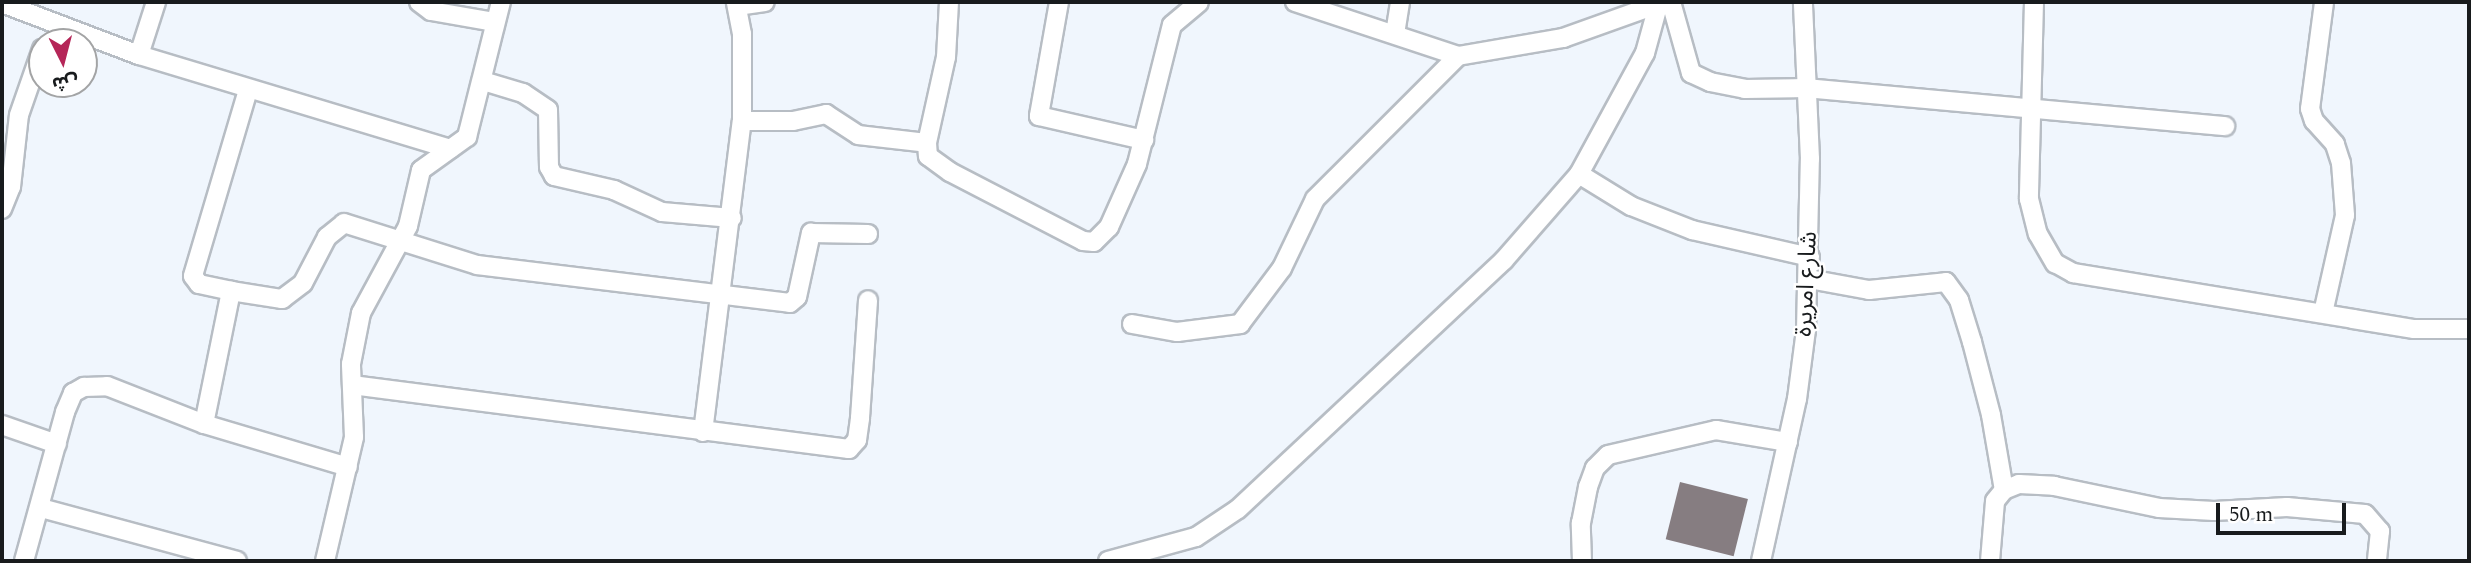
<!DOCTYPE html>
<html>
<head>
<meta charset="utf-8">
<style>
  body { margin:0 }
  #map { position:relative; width:2471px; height:563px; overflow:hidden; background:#f0f6fd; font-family:Spectral,"Noto Sans Arabic",serif }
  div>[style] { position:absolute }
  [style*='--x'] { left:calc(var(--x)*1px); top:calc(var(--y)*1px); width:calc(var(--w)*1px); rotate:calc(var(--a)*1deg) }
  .building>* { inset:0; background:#867d81; transform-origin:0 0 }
  .roads { filter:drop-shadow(2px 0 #b7bdc4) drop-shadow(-2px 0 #b7bdc4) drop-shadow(0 2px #b7bdc4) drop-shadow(0 -2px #b7bdc4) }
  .minor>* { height:18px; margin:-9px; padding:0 9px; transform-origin:9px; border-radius:9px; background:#fff }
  span { translate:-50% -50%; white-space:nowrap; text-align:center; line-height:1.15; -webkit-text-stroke:5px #fff; paint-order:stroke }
  .street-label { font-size:24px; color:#181b1d }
  .frame { position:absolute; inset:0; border:4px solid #181b1d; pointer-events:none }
  .north { position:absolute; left:28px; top:28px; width:70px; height:70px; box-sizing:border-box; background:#fff; border:2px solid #a3a4a5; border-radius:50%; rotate:174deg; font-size:19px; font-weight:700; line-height:28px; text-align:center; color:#181b1d }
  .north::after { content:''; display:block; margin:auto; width:24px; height:32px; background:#b52658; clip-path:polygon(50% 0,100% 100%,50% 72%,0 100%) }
  .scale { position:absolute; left:2216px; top:503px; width:130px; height:32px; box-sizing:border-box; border:4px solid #181b1d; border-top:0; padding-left:9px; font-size:21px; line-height:24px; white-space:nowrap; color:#181b1d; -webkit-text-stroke:5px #fff; paint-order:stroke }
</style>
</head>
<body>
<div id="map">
  <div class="building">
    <div style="left:1680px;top:482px;width:70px;height:59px;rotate:14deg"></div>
  </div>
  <div class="roads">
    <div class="minor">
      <div style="--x:419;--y:2;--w:15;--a:37"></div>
      <div style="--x:431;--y:11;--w:65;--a:9.8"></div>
      <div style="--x:949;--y:2;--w:55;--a:93.1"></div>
      <div style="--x:946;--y:57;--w:88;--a:102.5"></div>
      <div style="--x:927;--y:143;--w:13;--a:86"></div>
      <div style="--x:928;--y:156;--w:27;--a:36"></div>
      <div style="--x:950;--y:172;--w:150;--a:27.4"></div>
      <div style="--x:1083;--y:241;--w:11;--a:5"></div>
      <div style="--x:1094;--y:242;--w:21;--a:-45"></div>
      <div style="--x:1109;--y:227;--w:69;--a:-66"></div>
      <div style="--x:1137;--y:164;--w:143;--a:-75.9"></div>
      <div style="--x:1172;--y:25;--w:35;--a:-40"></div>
      <div style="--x:1059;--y:2;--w:116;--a:100"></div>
      <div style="--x:1039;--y:116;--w:108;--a:12.9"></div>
      <div style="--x:1295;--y:2;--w:172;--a:18.3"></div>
      <div style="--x:1458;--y:56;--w:107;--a:-9.7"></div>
      <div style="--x:1563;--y:38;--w:101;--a:-19.7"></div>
      <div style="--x:1671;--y:2;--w:74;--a:74.3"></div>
      <div style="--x:1691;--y:73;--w:21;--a:25"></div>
      <div style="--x:1710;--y:82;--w:36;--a:11"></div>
      <div style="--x:1745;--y:89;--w:61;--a:-0.9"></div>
      <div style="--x:1806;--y:88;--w:421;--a:5.2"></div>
      <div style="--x:2034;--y:2;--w:197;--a:91.5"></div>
      <div style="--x:2029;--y:199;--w:36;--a:76"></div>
      <div style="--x:2038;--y:234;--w:34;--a:60"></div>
      <div style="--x:2055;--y:263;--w:21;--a:29"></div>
      <div style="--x:2073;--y:273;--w:284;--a:9.3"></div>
      <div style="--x:2353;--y:319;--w:62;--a:9.3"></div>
      <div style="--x:2414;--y:329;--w:55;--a:0"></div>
      <div style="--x:2;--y:3;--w:147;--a:20.8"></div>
      <div style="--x:139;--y:55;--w:325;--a:16.8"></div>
      <div style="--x:737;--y:6;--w:28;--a:-8"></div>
      <div style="--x:1395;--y:34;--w:32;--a:-81"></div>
      <div style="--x:139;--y:55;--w:56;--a:-72.2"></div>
      <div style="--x:483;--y:81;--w:42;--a:16.7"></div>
      <div style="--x:523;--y:93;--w:30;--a:34"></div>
      <div style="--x:548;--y:110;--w:57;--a:89"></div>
      <div style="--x:549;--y:167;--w:10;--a:61"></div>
      <div style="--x:554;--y:176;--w:62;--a:13.1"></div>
      <div style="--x:614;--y:190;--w:53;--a:24.6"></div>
      <div style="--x:662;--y:212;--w:70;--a:4.9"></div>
      <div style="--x:248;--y:90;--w:194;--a:106.5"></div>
      <div style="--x:193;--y:276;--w:10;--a:53"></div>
      <div style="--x:199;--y:284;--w:33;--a:12"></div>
      <div style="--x:231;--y:291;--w:52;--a:8.9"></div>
      <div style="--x:282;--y:299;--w:26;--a:-37"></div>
      <div style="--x:303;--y:283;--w:52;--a:-62.4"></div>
      <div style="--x:327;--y:237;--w:22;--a:-39"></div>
      <div style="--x:344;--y:223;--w:139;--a:17.5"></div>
      <div style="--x:477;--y:265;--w:315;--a:6.9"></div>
      <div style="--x:790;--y:303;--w:9;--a:-41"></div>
      <div style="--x:797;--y:297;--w:66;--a:-77.7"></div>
      <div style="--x:811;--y:233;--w:57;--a:1"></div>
      <div style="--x:742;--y:121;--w:51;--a:0"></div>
      <div style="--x:793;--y:121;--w:34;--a:-12"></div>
      <div style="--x:826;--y:114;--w:38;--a:33"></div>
      <div style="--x:858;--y:135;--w:69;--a:6.6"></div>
      <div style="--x:1579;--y:174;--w:61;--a:31.6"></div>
      <div style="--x:1631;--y:206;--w:66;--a:21.5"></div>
      <div style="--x:1692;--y:230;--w:121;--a:12.9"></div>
      <div style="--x:2;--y:209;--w:24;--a:-68"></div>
      <div style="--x:11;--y:187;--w:72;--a:-83.7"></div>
      <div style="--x:19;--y:115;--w:70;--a:-70.8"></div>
      <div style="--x:1809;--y:279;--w:61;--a:10.4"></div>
      <div style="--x:1869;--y:290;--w:77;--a:-5.9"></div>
      <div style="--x:1946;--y:282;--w:22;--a:54"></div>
      <div style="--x:1959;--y:300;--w:44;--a:72.8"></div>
      <div style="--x:1972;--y:342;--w:75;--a:75.4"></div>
      <div style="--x:1991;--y:415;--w:76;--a:80.2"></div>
      <div style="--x:2323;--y:313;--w:100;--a:-77.3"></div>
      <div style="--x:2345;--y:215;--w:52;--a:-94.4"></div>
      <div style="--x:2341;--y:163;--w:20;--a:-108"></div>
      <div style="--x:2335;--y:144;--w:31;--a:-132"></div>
      <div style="--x:2314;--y:121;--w:13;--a:-108"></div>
      <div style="--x:2310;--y:109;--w:108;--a:-82.5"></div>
      <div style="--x:1132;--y:324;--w:46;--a:10.1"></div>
      <div style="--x:1177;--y:332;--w:64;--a:-7.2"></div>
      <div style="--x:1240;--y:324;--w:70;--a:-53.1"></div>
      <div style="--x:1282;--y:268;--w:76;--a:-64.4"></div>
      <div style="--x:1315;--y:199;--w:202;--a:-45"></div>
      <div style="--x:352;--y:385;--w:501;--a:7.34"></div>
      <div style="--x:849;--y:449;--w:12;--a:-48"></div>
      <div style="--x:857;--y:440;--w:22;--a:-82"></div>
      <div style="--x:860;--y:418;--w:118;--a:-86.1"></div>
      <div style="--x:204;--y:424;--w:136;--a:-78.5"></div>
      <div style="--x:2;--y:425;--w:58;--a:19.1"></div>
      <div style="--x:703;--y:432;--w:313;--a:-82.9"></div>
      <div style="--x:742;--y:121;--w:87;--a:-90"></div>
      <div style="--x:742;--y:34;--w:33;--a:-101"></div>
      <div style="--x:41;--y:508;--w:203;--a:15.1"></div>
      <div style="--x:24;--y:561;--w:155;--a:-74.6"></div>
      <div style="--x:65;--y:412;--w:21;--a:-67"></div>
      <div style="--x:73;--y:393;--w:13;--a:-29"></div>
      <div style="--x:84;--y:387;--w:23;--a:-2"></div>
      <div style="--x:107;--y:386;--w:104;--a:21.4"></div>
      <div style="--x:204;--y:424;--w:150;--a:16.6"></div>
      <div style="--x:325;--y:561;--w:127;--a:-76.8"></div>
      <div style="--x:354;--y:437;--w:73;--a:-92.4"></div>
      <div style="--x:351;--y:364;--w:52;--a:-78.9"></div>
      <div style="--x:361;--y:313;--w:99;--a:-61.6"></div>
      <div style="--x:408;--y:226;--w:57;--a:-76.9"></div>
      <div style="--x:421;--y:170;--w:57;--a:-35.7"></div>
      <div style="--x:467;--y:137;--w:139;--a:-75.9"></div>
      <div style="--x:1108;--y:561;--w:91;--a:-15.3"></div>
      <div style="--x:1196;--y:537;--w:50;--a:-33.7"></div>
      <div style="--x:1238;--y:509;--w:364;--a:-43.1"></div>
      <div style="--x:1504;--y:260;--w:114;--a:-48.9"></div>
      <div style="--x:1579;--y:174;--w:138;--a:-61.4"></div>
      <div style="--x:1645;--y:53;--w:53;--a:-74.6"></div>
      <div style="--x:1582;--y:561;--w:38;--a:-92"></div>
      <div style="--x:1581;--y:523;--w:37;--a:-79"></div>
      <div style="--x:1588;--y:487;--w:20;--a:-70"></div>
      <div style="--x:1595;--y:468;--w:18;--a:-45"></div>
      <div style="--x:1608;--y:455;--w:111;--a:-13"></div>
      <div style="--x:1716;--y:430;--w:73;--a:9.5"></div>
      <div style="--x:1761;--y:561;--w:166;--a:-77.5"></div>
      <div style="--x:1797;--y:399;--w:70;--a:-82.6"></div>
      <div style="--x:1806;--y:330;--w:171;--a:-88.7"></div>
      <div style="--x:1810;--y:159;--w:157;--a:-92.6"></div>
      <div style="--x:1990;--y:561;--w:60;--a:-85.2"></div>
      <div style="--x:1995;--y:501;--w:14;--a:-51"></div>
      <div style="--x:2004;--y:490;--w:16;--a:-22"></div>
      <div style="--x:2019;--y:484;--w:35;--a:3"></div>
      <div style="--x:2054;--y:486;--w:107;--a:11.8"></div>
      <div style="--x:2159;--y:508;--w:55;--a:3.1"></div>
      <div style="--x:2214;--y:511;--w:73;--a:-3.1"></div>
      <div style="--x:2287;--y:507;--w:78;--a:5.1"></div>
      <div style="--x:2365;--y:514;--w:23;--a:49"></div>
      <div style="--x:2380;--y:531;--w:30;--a:96"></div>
    </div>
  </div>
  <div class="street-label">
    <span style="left:1807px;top:284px;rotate:-87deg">شارع امريرة</span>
  </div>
  <div class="frame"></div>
  <div class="north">ش</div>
  <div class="scale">50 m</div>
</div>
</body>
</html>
